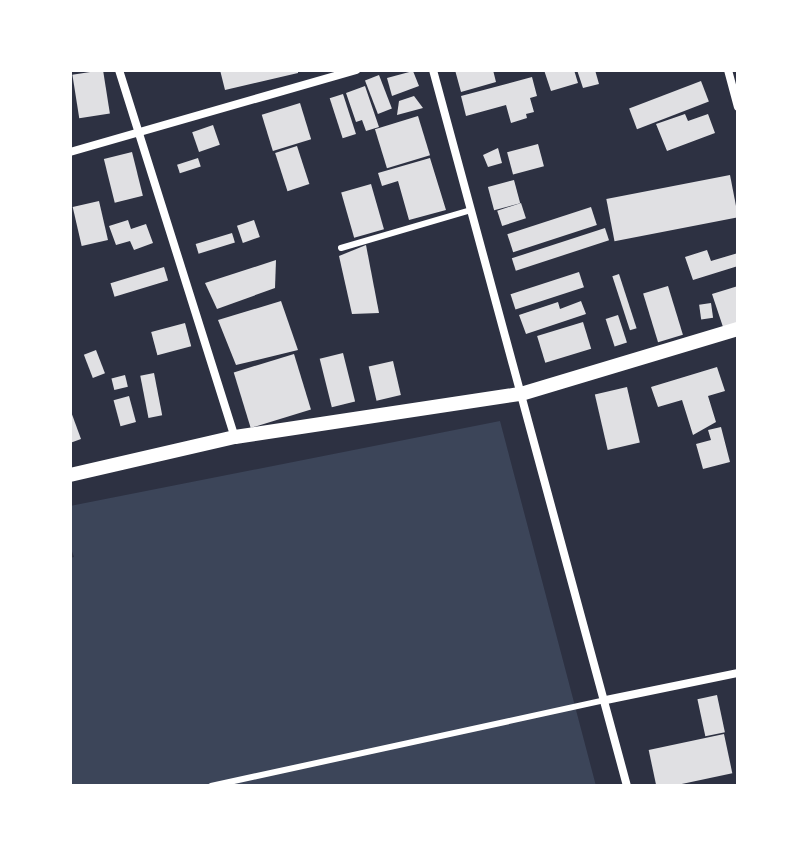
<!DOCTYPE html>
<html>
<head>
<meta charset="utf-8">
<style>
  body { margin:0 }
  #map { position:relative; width:808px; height:856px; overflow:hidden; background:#2d3142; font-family:Quicksand,sans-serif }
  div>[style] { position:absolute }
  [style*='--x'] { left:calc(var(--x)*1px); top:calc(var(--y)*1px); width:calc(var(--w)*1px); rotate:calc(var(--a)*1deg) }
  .green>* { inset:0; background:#3c4559 }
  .building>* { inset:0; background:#e0e0e3; transform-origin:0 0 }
  .service>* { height:6px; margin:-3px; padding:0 3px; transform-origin:3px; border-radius:3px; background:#fff }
  .minor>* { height:8px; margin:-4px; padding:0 4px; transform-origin:4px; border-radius:4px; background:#fff }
  .tertiary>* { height:14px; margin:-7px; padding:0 7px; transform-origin:7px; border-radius:7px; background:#fff }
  span { translate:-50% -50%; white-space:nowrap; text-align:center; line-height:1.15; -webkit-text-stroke:7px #fff; paint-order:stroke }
  .frame { position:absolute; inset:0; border:72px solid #fff; pointer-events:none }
</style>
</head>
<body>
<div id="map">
  <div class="green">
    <div style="clip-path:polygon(500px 421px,596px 786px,70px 786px,70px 558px,74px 557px,70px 546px,70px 506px)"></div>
  </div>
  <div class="building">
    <div style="left:103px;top:70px;width:44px;height:31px;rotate:81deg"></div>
    <div style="clip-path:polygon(220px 70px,298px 70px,298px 73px,225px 90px)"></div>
    <div style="clip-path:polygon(455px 70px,493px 70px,496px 82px,461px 92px)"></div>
    <div style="clip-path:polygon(544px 70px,574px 70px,578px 83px,551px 91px)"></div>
    <div style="clip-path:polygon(577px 70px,595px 70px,599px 84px,583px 88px)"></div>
    <div style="clip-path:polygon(413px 71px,419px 86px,392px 96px,387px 78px)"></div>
    <div style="left:379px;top:75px;width:36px;height:15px;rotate:69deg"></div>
    <div style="clip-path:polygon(532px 77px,537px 96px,530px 98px,534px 112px,526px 114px,527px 118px,511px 123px,506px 105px,466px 116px,461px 96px)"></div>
    <div style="left:701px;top:81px;width:22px;height:77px;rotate:69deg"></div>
    <div style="clip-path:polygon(365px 86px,379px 127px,366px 131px,362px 120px,356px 122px,346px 93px)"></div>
    <div style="left:343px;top:94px;width:42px;height:14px;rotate:72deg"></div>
    <div style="clip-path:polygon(414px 96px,423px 108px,397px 115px,399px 101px)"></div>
    <div style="left:300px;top:103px;width:38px;height:40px;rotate:73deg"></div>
    <div style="clip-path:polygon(685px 114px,688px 121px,708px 114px,715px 133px,667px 151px,656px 124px)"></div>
    <div style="left:418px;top:116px;width:41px;height:45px;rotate:73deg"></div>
    <div style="left:213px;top:125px;width:21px;height:22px;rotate:71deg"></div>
    <div style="left:538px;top:144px;width:23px;height:32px;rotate:75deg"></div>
    <div style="left:297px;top:146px;width:40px;height:23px;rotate:72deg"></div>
    <div style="clip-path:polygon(498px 148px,502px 163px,488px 167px,483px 155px)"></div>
    <div style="left:132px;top:152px;width:45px;height:29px;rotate:76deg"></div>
    <div style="left:198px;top:158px;width:9px;height:22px;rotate:72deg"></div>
    <div style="clip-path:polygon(430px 158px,446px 210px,409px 220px,398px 181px,382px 186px,378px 173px)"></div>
    <div style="left:730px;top:175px;width:43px;height:126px;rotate:79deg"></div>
    <div style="left:514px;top:180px;width:24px;height:27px;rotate:75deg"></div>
    <div style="left:371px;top:184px;width:47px;height:31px;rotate:74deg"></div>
    <div style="left:99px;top:201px;width:40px;height:27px;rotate:77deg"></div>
    <div style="left:521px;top:203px;width:16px;height:25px;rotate:72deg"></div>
    <div style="left:591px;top:207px;width:19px;height:88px;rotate:72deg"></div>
    <div style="clip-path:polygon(128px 220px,131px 229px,146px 224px,153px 243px,134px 250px,130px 241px,116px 245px,109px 226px)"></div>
    <div style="left:254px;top:220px;width:18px;height:18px;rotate:71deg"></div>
    <div style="left:605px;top:228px;width:13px;height:98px;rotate:72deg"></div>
    <div style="left:232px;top:233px;width:10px;height:38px;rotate:73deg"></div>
    <div style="clip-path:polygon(366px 245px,379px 313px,352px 314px,339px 256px)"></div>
    <div style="clip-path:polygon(707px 250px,711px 261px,738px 253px,738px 266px,693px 280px,685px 257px)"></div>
    <div style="clip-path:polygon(276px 260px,275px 288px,217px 309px,205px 283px)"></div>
    <div style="left:164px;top:267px;width:14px;height:56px;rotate:73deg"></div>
    <div style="left:579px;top:272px;width:16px;height:72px;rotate:72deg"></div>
    <div style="left:619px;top:274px;width:57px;height:7px;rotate:72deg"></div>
    <div style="left:668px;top:286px;width:51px;height:26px;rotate:73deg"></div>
    <div style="clip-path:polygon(738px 286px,738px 323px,723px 327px,712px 294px)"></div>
    <div style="clip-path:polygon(281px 301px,298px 350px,236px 365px,218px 320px)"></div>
    <div style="clip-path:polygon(581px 301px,586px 314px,526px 334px,519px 315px,558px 302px,560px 309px)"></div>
    <div style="left:711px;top:303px;width:15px;height:12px;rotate:82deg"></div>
    <div style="left:618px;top:315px;width:29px;height:13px;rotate:72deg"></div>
    <div style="left:583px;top:322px;width:28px;height:48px;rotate:73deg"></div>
    <div style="left:185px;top:323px;width:24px;height:35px;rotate:75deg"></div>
    <div style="left:96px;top:350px;width:25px;height:13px;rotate:69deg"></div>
    <div style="left:343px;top:353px;width:50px;height:24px;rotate:76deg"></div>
    <div style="left:294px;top:354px;width:58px;height:63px;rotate:73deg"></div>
    <div style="left:393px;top:361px;width:35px;height:25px;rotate:77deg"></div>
    <div style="clip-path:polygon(717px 367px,725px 391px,708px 396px,716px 422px,693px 435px,682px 400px,658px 407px,651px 387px)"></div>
    <div style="left:154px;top:373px;width:43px;height:14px;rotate:79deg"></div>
    <div style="left:125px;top:375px;width:12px;height:14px;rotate:76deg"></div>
    <div style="left:627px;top:387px;width:57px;height:33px;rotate:77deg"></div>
    <div style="left:129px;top:396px;width:27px;height:16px;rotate:75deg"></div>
    <div style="clip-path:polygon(70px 409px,81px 439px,70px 443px)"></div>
    <div style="clip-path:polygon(721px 427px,730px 462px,703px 469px,696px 444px,711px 440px,708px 430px)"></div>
    <div style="left:717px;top:695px;width:38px;height:20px;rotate:78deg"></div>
    <div style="left:724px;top:734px;width:40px;height:77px;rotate:78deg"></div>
  </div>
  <div class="service">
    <div style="--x:341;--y:248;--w:135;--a:-16.3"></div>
    <div style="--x:211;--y:786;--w:404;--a:-12.3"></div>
  </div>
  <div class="minor">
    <div style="--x:119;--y:70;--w:385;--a:72.5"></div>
    <div style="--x:433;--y:70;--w:742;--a:74.84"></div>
    <div style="--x:728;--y:70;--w:38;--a:75"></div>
    <div style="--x:70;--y:152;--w:298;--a:-16"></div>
    <div style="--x:606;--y:700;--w:135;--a:-11.6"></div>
  </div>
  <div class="tertiary">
    <div style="--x:70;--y:475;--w:169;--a:-13"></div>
    <div style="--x:235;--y:437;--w:289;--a:-8.6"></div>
    <div style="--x:521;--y:394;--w:227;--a:-16.7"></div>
  </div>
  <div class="frame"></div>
</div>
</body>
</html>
